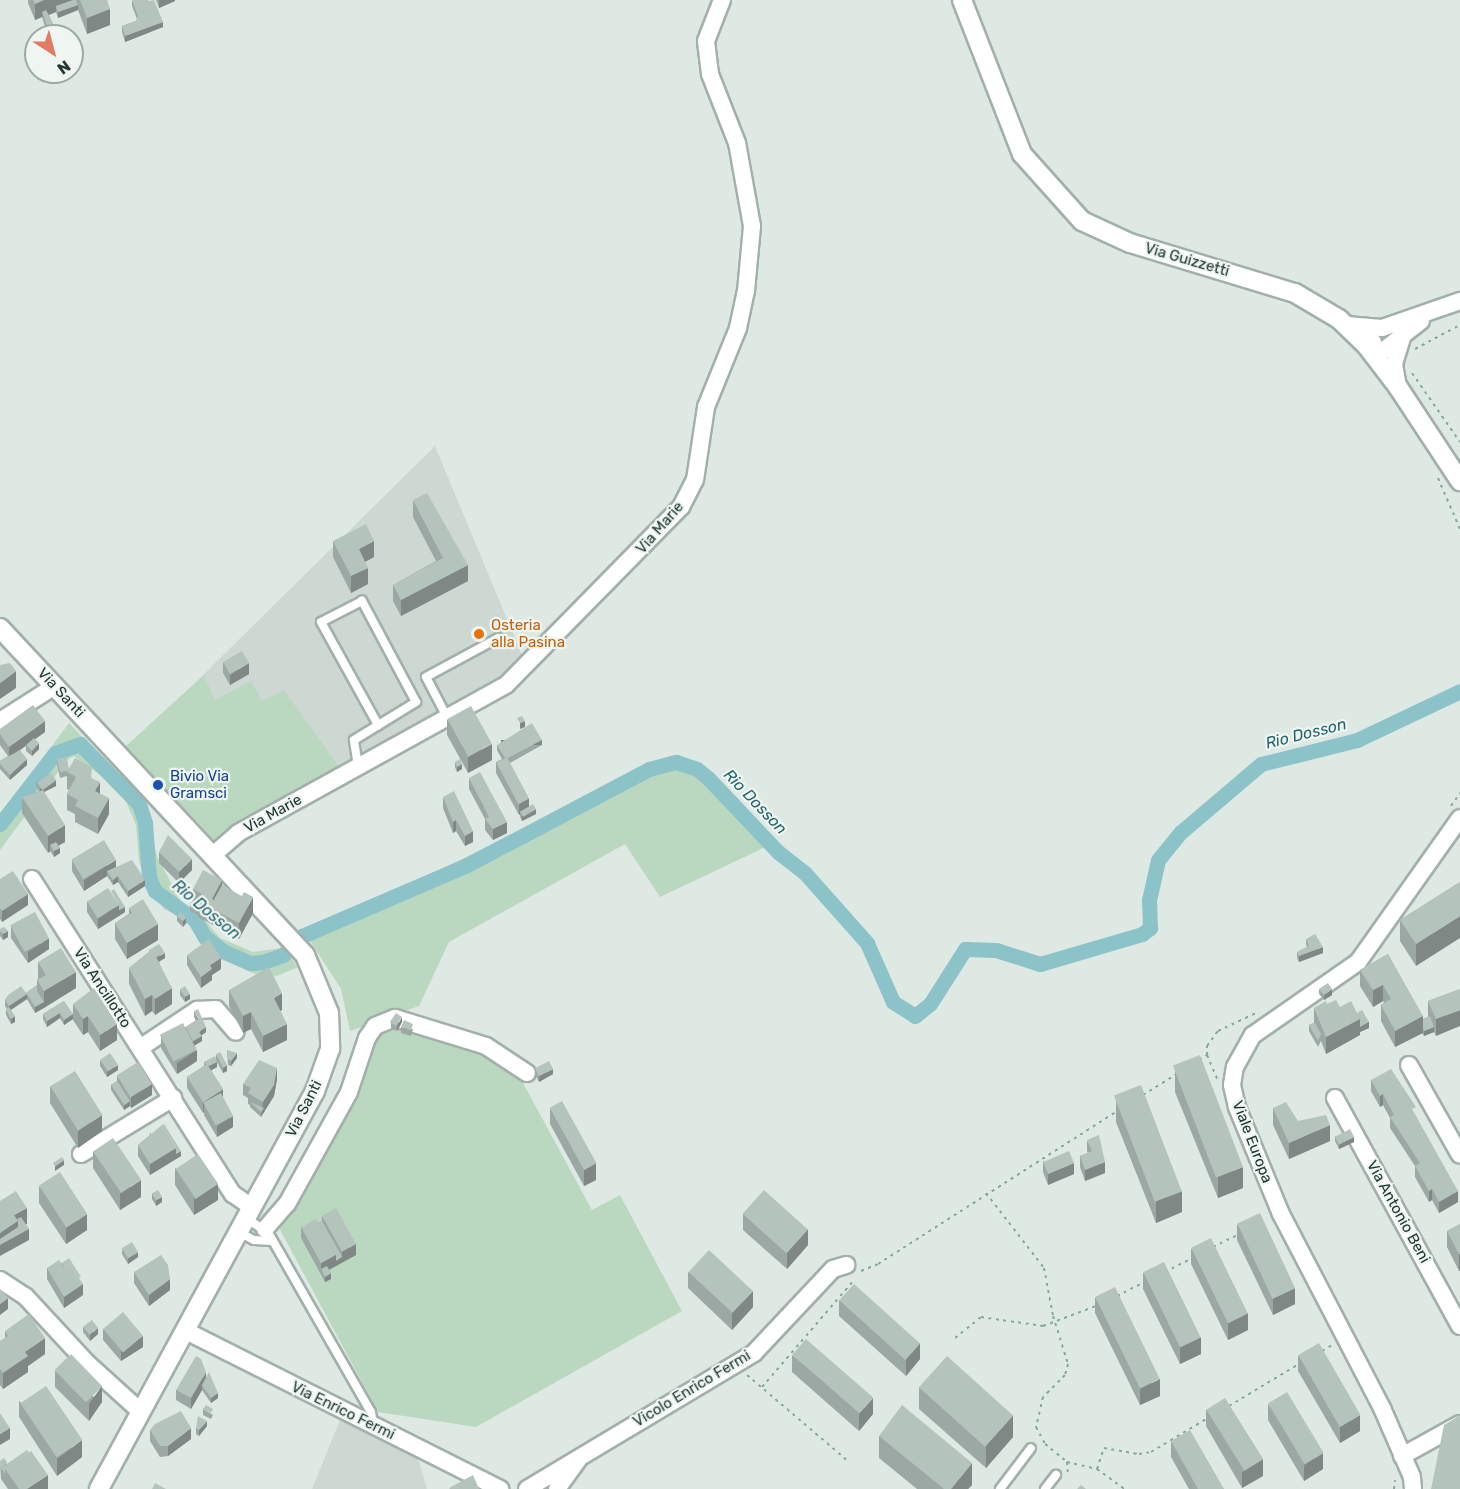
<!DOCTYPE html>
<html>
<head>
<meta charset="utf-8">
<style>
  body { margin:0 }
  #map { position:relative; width:1460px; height:1489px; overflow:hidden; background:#dfe9e4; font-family:Rubik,sans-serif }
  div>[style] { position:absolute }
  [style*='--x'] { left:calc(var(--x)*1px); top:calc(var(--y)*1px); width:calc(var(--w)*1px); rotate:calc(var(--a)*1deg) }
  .built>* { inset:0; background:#ced8d3 }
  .green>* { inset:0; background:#bad8c0 }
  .canal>* { height:15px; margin:-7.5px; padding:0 7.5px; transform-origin:7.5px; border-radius:7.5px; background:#8cc3c8 }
  .path>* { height:2px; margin-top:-1px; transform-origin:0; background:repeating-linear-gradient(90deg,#83a99b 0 3px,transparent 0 7.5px) }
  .roads { filter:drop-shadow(2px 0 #a3b0aa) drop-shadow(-2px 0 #a3b0aa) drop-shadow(0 2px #a3b0aa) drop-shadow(0 -2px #a3b0aa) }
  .lane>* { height:8px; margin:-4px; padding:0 4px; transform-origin:4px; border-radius:4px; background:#fff }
  .street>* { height:16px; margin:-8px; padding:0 8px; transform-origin:8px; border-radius:8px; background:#fff }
  .secondary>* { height:18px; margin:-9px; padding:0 9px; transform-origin:9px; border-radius:9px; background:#fff }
  .wall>* { inset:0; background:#9ca8a3 }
  .shaded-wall>* { inset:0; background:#7f8884; transform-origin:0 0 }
  .building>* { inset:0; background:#b5c3bd; transform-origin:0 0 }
  .dots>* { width:16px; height:16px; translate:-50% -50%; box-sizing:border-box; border:3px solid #eff6f2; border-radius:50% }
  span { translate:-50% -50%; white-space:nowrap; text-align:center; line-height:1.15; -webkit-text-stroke:4.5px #eff6f2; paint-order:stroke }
  .street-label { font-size:15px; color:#223730 }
  .food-label { font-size:15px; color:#c56008 }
  .left { translate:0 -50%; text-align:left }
  .transit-label { font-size:15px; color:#164399 }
  .water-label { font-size:16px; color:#23646c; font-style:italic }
  .north { position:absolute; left:24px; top:24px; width:60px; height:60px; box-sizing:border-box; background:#eff6f2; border:2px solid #9daaa4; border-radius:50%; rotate:144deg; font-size:16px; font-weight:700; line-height:24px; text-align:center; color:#223730 }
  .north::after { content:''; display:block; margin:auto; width:21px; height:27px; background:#e27b63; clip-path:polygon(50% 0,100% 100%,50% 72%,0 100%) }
</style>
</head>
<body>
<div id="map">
  <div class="built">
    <div style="clip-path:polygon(435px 446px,524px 660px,504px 680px,342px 771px,223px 720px,203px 675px)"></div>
    <div style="clip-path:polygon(340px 1420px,418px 1459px,427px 1489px,312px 1489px)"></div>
  </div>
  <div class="green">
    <div style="clip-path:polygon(207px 672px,204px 675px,215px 700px,251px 681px,262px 701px,284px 690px,342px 771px,216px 842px,126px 746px)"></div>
    <div style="clip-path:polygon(69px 723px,145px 804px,157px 856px,182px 904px,204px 919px,220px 938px,253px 952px,283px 948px,298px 967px,277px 976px,258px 975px,213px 956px,201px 945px,187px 921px,164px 909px,149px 889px,139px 861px,136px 825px,121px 790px,74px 756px,67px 760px,0 850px,0 816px)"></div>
    <div style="clip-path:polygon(670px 756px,700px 764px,778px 841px,660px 897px,625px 844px,449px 942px,419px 1006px,350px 1031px,341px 989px,307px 936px)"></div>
    <div style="clip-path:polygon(396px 1019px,494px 1056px,523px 1083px,592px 1210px,620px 1195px,682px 1311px,476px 1427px,378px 1412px,277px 1224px,375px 1031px)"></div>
  </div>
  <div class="canal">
    <div style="--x:0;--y:824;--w:90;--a:-52.2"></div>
    <div style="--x:55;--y:753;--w:27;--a:-20"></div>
    <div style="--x:80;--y:744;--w:84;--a:45.5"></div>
    <div style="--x:139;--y:804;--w:20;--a:72"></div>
    <div style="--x:145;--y:823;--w:55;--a:85.8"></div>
    <div style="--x:149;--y:878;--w:14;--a:65"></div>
    <div style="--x:155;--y:891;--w:49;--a:35.9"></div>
    <div style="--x:195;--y:920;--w:20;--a:60"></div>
    <div style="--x:205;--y:937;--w:23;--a:38"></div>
    <div style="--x:223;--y:951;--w:30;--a:24"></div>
    <div style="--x:250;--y:963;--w:13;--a:-4"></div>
    <div style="--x:263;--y:962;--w:21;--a:-19"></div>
    <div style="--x:283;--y:955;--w:27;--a:-45"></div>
    <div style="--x:302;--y:936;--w:180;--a:-23.3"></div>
    <div style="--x:467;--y:865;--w:206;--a:-27.8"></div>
    <div style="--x:649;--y:769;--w:28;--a:-15"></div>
    <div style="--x:676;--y:762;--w:22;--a:18"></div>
    <div style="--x:697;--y:769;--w:14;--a:39"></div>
    <div style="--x:708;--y:778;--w:102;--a:46.6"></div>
    <div style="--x:778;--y:852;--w:33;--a:38"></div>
    <div style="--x:804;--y:872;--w:95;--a:48.4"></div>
    <div style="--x:867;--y:943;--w:64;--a:66.2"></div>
    <div style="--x:893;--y:1002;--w:26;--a:32"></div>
    <div style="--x:915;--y:1016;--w:19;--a:-39"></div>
    <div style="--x:930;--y:1004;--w:65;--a:-57.5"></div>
    <div style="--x:965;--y:949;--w:31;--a:2"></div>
    <div style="--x:996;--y:950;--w:46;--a:17.7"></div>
    <div style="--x:1040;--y:964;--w:106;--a:-16.4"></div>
    <div style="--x:1142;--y:934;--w:10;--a:-37"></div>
    <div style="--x:1150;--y:928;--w:28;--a:-92"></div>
    <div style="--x:1149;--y:900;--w:41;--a:-77.3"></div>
    <div style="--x:1158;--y:860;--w:36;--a:-51"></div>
    <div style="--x:1181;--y:832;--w:105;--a:-40.4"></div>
    <div style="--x:1261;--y:764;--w:99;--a:-14"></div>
    <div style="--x:1357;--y:740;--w:114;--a:-25.4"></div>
  </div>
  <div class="path">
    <div style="--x:1415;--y:349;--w:51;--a:-28.1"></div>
    <div style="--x:1412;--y:373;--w:84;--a:55.2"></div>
    <div style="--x:1438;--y:478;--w:56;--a:66.7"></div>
    <div style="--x:1451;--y:806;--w:16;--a:-55"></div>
    <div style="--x:1207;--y:1055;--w:9;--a:-90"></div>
    <div style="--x:1207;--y:1046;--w:19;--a:-54"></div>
    <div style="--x:1218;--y:1031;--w:44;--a:-25.4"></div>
    <div style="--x:1199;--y:1060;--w:9;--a:-32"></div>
    <div style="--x:1207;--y:1055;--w:26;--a:67"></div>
    <div style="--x:1143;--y:1095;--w:39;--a:-32"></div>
    <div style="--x:986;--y:1193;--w:95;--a:52.3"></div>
    <div style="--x:1044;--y:1268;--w:49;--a:79.4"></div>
    <div style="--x:1053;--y:1316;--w:50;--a:72.6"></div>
    <div style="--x:1068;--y:1364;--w:11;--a:105"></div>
    <div style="--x:1065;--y:1375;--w:31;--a:135"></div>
    <div style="--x:1043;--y:1397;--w:31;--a:103"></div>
    <div style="--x:1036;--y:1427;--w:19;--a:62"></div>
    <div style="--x:1045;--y:1444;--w:28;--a:39"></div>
    <div style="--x:1067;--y:1462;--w:13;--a:86"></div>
    <div style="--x:1213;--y:1247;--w:28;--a:-26"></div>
    <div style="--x:861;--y:1271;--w:18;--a:-22"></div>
    <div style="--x:878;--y:1264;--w:284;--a:-32.6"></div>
    <div style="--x:1165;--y:1272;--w:30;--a:-27"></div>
    <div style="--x:1117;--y:1296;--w:30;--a:-27"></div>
    <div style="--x:955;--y:1338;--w:33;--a:-39"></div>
    <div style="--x:981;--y:1317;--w:63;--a:8.3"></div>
    <div style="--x:1043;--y:1326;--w:57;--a:-20.7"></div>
    <div style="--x:1322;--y:1351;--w:12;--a:-31"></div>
    <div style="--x:747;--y:1375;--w:131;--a:40.4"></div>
    <div style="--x:762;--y:1387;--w:141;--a:-49.3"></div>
    <div style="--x:1229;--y:1406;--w:82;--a:-31"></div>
    <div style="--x:1067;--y:1462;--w:31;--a:13"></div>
    <div style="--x:1097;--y:1469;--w:34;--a:36"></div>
    <div style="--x:1097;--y:1469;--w:22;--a:-72"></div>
    <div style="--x:1104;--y:1448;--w:36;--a:10"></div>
    <div style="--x:1139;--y:1454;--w:12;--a:-9"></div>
    <div style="--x:1151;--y:1452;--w:66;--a:-30.8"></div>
    <div style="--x:1394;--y:1489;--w:9;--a:-84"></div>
  </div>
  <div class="roads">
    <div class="lane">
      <div style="--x:448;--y:719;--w:47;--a:-117.6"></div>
      <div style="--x:426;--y:677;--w:82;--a:-28.4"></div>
      <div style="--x:358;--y:766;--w:26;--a:-99"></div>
      <div style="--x:354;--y:740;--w:73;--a:-31.5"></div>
      <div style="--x:416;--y:702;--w:115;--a:-118.1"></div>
      <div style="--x:362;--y:601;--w:46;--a:152.9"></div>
      <div style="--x:321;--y:622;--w:118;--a:61"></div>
      <div style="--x:245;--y:1217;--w:29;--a:35"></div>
      <div style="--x:269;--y:1234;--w:205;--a:60.2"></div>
      <div style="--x:371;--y:1412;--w:13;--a:81"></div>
      <div style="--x:237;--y:1231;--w:19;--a:28"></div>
      <div style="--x:254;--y:1240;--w:17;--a:3"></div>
      <div style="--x:1000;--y:1489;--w:51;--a:-52.9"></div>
      <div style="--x:1045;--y:1489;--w:18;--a:-52"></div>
    </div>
    <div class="street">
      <div style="--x:1347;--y:325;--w:35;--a:5"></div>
      <div style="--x:1382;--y:328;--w:83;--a:-19.1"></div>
      <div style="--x:1373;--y:342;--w:9;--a:103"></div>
      <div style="--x:1371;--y:351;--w:13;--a:-4"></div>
      <div style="--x:1384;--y:350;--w:47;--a:-38.1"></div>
      <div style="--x:1398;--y:387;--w:23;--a:-100"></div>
      <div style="--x:1394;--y:364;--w:30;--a:-73"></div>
      <div style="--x:0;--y:721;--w:65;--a:-32.5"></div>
      <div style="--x:213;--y:855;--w:33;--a:-41"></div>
      <div style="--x:238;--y:833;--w:306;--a:-28.9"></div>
      <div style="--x:506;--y:685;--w:250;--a:-45.5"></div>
      <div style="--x:681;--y:507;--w:30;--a:-63"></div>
      <div style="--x:695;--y:480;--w:74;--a:-81.4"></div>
      <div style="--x:706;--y:407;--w:85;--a:-67.9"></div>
      <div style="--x:738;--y:328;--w:38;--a:-78"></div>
      <div style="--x:746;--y:291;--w:65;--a:-84.7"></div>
      <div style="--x:752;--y:226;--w:84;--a:-100.2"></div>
      <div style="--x:737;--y:143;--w:74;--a:-111.4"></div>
      <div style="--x:710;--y:74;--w:33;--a:-97"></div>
      <div style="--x:706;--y:41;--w:44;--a:-68.7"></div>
      <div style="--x:32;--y:879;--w:374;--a:57.5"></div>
      <div style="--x:233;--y:1194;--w:21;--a:35"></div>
      <div style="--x:140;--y:1048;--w:69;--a:-33.7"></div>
      <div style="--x:197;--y:1010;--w:19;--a:-3"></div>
      <div style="--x:216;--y:1009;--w:30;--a:49"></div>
      <div style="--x:1409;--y:1065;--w:103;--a:60.5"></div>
      <div style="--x:1335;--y:1098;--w:260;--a:61.3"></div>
      <div style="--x:81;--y:1154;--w:108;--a:-31.3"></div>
      <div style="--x:265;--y:1229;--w:33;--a:-49"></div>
      <div style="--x:287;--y:1204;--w:128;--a:-61"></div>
      <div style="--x:349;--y:1092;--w:57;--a:-71.6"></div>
      <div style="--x:367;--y:1038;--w:14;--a:-56"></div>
      <div style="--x:375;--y:1026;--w:22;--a:-22"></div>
      <div style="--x:395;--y:1018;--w:95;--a:17.1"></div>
      <div style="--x:486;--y:1046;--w:49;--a:33.4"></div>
      <div style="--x:0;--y:1280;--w:30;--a:33"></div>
      <div style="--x:25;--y:1296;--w:91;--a:47.2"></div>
      <div style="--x:87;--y:1363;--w:73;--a:42.2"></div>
      <div style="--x:186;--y:1331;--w:352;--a:26.7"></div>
      <div style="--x:1402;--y:1456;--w:66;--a:-28.9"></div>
      <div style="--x:527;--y:1489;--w:265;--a:-30.9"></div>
      <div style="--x:754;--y:1353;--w:115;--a:-46.8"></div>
      <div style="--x:833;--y:1269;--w:14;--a:-17"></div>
      <div style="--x:557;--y:1489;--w:36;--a:-54"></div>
      <div style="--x:1413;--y:1489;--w:12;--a:-95"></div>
      <div style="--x:1412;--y:1477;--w:75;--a:-113.5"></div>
      <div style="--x:1382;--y:1408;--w:219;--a:-117.5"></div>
      <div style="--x:1281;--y:1214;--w:116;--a:-112.4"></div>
      <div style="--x:1237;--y:1107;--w:23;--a:-103"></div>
      <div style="--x:1232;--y:1085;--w:18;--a:-81"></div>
      <div style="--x:1235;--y:1067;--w:37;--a:-61"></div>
      <div style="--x:1253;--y:1035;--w:128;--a:-34.8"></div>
      <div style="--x:1358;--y:962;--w:176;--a:-54.7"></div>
    </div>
    <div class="secondary">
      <div style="--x:962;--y:0;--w:165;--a:68.7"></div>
      <div style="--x:1022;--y:154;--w:90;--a:48.2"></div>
      <div style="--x:1082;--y:221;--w:53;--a:24.6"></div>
      <div style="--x:1130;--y:243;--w:172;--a:16.9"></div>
      <div style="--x:1295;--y:293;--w:51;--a:30.6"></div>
      <div style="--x:1339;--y:319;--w:37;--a:44"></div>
      <div style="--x:1366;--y:345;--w:53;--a:52.7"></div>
      <div style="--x:1398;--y:387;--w:113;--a:56.6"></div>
      <div style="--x:0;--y:628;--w:447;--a:47"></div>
      <div style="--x:305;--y:955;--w:63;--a:67.5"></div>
      <div style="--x:329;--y:1013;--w:36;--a:88"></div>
      <div style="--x:330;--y:1049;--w:45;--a:109.7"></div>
      <div style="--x:315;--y:1091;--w:453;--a:118.5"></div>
    </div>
  </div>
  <div class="wall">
    <div style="clip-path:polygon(28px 0,107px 0,110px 25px,87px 34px,78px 10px,58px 18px,56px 12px,49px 15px,56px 34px,48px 36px,42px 17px,35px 20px,28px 3px)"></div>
    <div style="clip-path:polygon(132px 0,163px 27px,125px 42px,122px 32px,122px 26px,136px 21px,137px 19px,132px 6px)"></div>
    <div style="clip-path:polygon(156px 0,175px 0,175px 1px,159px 8px)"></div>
    <div style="clip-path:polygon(413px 500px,468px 581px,401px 616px,393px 601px,393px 585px,436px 561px,413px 517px)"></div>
    <div style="clip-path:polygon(333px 541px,374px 557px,365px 562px,368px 584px,351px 593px,333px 557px)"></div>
    <div style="clip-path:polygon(223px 662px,249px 674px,230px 685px,223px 673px)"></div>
    <div style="clip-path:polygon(447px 719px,492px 760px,468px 773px,447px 735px)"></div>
    <div style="clip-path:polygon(0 729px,45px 732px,35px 739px,39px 749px,32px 756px,26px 751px,26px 745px,19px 751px,27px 765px,10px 780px,0 769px,0 761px,8px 756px,0 745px)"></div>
    <div style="clip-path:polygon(497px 745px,542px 745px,510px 763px,529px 806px,536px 814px,522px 821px,520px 817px,520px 814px,519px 815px,496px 773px,496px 762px,502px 759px,497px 750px)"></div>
    <div style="clip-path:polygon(57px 759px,68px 769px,92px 778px,109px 814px,98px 834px,75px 822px,75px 814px,67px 810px,67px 794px,69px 790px,67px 789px,67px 776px,60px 778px,57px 764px)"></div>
    <div style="clip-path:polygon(455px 762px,462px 769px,457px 772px,455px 767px)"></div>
    <div style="clip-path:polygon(469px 778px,507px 833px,493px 840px,485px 830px,485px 819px,469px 789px)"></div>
    <div style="clip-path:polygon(36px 781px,56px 786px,44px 792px,65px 842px,59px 845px,60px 853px,54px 857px,50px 851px,48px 853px,22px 813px,22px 797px,39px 791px,36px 786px)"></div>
    <div style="clip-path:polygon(443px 797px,473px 842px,465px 846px,456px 831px,453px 833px,443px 808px)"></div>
    <div style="clip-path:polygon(159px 852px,192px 870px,179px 883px,159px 863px)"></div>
    <div style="clip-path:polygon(72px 860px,116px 867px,145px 886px,128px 897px,118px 882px,113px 885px,107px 876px,84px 891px,72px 871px)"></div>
    <div style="clip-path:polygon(0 879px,28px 905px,2px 922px,0 919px)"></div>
    <div style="clip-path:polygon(1460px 882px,1416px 966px,1400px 941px,1400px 920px)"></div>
    <div style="clip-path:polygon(222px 885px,253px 913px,239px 939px,198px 917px,198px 915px,190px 911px,190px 905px,193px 900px,193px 889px)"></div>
    <div style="clip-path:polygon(87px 901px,125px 912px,98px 929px,87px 912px)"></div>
    <div style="clip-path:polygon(129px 908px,158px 940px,127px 959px,115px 939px,115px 923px,129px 914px)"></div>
    <div style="clip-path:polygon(177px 916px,186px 923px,183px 927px,177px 921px)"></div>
    <div style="clip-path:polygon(11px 927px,49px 949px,28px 963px,11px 938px)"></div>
    <div style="clip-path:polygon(0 929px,8px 937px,3px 940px,0 936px)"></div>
    <div style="clip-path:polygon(1306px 939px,1323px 953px,1299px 962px,1297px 958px,1297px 952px,1307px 947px,1306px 944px)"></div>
    <div style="clip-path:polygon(149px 950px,165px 958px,159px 962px,172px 1004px,155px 1015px,152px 1011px,145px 1016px,129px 984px,129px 968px,149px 952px)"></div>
    <div style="clip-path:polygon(1388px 954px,1423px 1019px,1428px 1017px,1428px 1001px,1460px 989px,1436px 1036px,1434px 1032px,1424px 1036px,1422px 1033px,1395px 1047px,1381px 1021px,1381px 1005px,1384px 1003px,1383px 1001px,1373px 1007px,1360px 986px,1360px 970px)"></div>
    <div style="clip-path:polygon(187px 955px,221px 969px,212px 975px,212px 980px,201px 988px,187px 965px)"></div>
    <div style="clip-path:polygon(38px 962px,76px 988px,35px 1013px,27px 999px,11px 1010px,15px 1022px,11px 1024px,6px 1015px,6px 1010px,7px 1009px,5px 1006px,5px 1000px,26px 993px,37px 985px,37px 980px,38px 979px)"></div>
    <div style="clip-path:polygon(180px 989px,190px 999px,185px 1002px,180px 995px)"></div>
    <div style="clip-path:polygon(1319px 989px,1332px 995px,1324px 1000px,1319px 994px)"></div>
    <div style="clip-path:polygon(229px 990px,282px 1010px,280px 1011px,287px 1040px,263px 1052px,251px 1029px,243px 1033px,229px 1006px)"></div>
    <div style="clip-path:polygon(64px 1001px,73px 1019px,64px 1025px,60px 1018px,47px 1027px,43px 1019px,43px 1014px)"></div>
    <div style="clip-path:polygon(73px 1004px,117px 1040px,100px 1051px,88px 1032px,83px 1035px,73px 1020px)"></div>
    <div style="clip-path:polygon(1327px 1004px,1340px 1007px,1357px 1013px,1369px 1028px,1360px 1032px,1360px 1035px,1326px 1054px,1321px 1041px,1318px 1047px,1309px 1031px,1309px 1025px,1314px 1023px,1314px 1008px)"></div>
    <div style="clip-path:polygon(194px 1011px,206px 1032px,202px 1035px,202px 1041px,195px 1045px,197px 1061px,177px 1074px,161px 1048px,161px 1037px,186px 1027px,196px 1021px,194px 1017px)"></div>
    <div style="clip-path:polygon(402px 1022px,397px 1031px,391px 1028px,391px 1023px)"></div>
    <div style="clip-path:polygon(401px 1027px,413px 1029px,411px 1036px,401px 1033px)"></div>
    <div style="clip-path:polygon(227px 1050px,237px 1058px,231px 1066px,228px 1065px)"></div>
    <div style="clip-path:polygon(216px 1054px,227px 1071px,223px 1073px,217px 1062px,217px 1067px,211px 1070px,223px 1098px,233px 1127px,217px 1137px,204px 1115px,204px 1112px,203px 1113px,187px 1088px,187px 1077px,204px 1066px,204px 1062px,216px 1059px)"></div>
    <div style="clip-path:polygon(100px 1060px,118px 1070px,107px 1077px,100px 1066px)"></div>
    <div style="clip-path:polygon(535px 1068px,553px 1074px,539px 1082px,535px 1074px)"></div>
    <div style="clip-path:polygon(1175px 1070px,1243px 1188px,1218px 1198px,1175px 1092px)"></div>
    <div style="clip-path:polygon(117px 1075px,152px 1095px,131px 1108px,130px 1106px,124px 1110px,111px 1090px,111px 1085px,117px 1081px)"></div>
    <div style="clip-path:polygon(277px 1079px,274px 1096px,261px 1117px,250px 1107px,250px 1105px,248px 1104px,248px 1098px,243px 1095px,243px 1084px)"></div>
    <div style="clip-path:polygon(1371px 1080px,1416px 1116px,1458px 1202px,1439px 1213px,1432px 1200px,1429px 1202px,1415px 1177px,1415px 1166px,1390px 1128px,1390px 1118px,1383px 1105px,1380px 1107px,1371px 1091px)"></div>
    <div style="clip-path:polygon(50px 1086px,102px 1131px,78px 1148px,50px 1103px)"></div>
    <div style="clip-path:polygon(1116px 1100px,1182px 1212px,1156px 1223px,1116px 1122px)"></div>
    <div style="clip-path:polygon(550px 1108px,596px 1180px,584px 1186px,550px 1124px)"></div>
    <div style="clip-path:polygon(1273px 1108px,1298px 1121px,1330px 1141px,1289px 1159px,1273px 1125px)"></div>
    <div style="clip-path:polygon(150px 1133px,181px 1156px,150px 1175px,138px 1156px,138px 1145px,150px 1135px)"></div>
    <div style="clip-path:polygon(1335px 1136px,1354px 1142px,1339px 1149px,1335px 1141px)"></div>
    <div style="clip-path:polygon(1087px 1140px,1105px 1173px,1085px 1181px,1080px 1167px,1080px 1156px,1088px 1153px,1087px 1151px)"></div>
    <div style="clip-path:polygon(93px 1151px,141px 1197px,120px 1210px,93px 1168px)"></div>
    <div style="clip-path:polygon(1043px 1161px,1074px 1174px,1048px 1185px,1043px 1172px)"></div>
    <div style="clip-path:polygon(175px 1168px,218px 1200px,194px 1215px,175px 1185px)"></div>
    <div style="clip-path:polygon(39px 1186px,87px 1230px,66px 1244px,39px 1203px)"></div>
    <div style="clip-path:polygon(152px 1193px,162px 1202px,156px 1206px,152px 1199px)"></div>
    <div style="clip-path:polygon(743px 1214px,808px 1245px,787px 1269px,743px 1230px)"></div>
    <div style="clip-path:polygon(322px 1216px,356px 1255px,329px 1270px,331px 1279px,325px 1282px,301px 1238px,301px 1227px,318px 1223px,322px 1221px)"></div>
    <div style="clip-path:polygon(1237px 1224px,1295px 1304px,1273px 1315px,1237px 1240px)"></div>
    <div style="clip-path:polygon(1460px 1224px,1459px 1271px,1447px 1247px,1447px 1231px)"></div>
    <div style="clip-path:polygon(1191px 1248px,1248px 1330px,1228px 1340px,1191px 1264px)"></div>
    <div style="clip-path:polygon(122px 1249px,138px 1257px,128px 1264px,122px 1254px)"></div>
    <div style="clip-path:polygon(62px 1263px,81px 1282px,83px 1295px,64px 1308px,47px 1279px,47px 1268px)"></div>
    <div style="clip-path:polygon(134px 1272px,170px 1290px,149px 1306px,134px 1283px)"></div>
    <div style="clip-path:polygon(688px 1272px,753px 1307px,732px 1330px,688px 1288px)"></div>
    <div style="clip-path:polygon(1143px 1272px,1201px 1354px,1180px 1364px,1143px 1289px)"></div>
    <div style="clip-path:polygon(1095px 1297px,1160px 1396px,1140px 1405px,1095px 1313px)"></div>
    <div style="clip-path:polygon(839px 1300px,920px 1359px,906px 1376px,839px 1316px)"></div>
    <div style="clip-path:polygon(83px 1327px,98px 1334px,90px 1341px,83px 1332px)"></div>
    <div style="clip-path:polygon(103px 1329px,143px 1347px,121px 1361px,103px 1340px)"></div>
    <div style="clip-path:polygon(5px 1331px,45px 1354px,28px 1366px,28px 1372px,3px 1389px,0 1385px,0 1341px,5px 1338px)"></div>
    <div style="clip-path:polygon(792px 1355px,873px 1414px,859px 1431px,792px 1372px)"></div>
    <div style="clip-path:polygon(1298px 1355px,1360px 1431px,1340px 1443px,1298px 1371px)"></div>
    <div style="clip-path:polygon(55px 1371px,102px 1402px,89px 1421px,55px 1387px)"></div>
    <div style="clip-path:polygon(206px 1377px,218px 1398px,211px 1403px,202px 1390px,191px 1409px,176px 1400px,176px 1390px)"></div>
    <div style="clip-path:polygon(919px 1387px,1013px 1437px,986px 1468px,919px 1409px)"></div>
    <div style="clip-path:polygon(19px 1401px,82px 1457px,57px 1476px,19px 1417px)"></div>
    <div style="clip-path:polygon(1268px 1404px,1323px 1469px,1304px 1481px,1268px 1420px)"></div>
    <div style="clip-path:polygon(203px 1409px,213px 1415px,211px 1419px,203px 1415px)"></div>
    <div style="clip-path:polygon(1206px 1409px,1263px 1476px,1242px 1488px,1206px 1426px)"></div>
    <div style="clip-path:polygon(207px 1426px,199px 1436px,196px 1434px,196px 1428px)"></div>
    <div style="clip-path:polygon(150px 1430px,191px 1439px,168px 1456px,160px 1457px,150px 1441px)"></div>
    <div style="clip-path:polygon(879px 1436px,972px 1485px,968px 1489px,917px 1489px,879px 1458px)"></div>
    <div style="clip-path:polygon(1171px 1441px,1224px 1489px,1189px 1489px,1171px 1457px)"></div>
    <div style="clip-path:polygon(0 1461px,7px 1464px,48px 1489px,8px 1489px,1px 1479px)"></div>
  </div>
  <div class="shaded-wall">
    <div style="clip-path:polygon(44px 0,76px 0,56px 6px,56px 12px,43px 17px,42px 12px,42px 17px,35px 20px,35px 4px)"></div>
    <div style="clip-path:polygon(159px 0,175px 0,175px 1px,159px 8px)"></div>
    <div style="clip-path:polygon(78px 5px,78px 10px,58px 18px,58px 12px)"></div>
    <div style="clip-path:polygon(110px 9px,110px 25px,87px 34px,87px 18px)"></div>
    <div style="clip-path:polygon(163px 22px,163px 27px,125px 42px,125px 36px)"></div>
    <div style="clip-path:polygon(56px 29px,56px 34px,49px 36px,49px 31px)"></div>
    <div style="clip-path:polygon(374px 541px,374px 557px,359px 565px,359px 549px)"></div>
    <div style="clip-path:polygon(468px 565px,468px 581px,401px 616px,401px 600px)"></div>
    <div style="clip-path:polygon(368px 568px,368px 584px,351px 593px,351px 576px)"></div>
    <div style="clip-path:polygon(249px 663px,249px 674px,230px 685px,230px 675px)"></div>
    <div style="clip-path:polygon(16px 671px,16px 688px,0 699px,0 683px)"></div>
    <div style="clip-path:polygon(45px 721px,45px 732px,9px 758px,9px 747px)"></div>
    <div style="clip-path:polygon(525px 721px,525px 727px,520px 729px,520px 723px)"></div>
    <div style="left:542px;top:740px;width:5px;height:41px;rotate:90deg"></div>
    <div style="clip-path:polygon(39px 743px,39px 749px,32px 756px,32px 751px)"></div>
    <div style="clip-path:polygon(492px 744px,492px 760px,468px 773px,468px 757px)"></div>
    <div style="clip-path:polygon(27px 759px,27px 765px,10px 780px,10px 775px)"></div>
    <div style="clip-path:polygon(462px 764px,462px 769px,457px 772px,457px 767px)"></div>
    <div style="clip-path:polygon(56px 780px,56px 786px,40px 794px,40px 789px)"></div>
    <div style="clip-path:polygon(100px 782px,100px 799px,95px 791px)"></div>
    <div style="clip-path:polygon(109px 798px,109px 814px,98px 834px,98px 818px)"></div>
    <div style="clip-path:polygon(529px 798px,529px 809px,520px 811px,520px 814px,519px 815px,519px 804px)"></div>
    <div style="clip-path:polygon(536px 809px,536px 814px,522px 821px,522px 816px)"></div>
    <div style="clip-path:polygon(456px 820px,456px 831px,453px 833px,453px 822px)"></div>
    <div style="clip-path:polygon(507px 822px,507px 833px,493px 840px,493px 829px)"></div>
    <div style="clip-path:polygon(65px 825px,65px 842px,53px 849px,50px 845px,50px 851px,48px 853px,48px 836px)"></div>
    <div style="clip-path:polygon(473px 831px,473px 842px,465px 846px,465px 836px)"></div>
    <div style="clip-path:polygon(60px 848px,60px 853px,54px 857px,54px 851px)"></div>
    <div style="clip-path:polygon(192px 859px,192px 870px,179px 883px,179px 872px)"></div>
    <div style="clip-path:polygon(116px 860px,116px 871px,107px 871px,107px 876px,84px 891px,84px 880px)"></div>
    <div style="clip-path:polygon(118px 876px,118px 882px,113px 885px,113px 880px)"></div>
    <div style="clip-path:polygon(145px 880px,145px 886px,128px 897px,128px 891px)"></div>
    <div style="clip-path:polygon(222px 880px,222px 896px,217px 906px,212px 899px)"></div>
    <div style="clip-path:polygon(28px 894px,28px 905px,2px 922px,2px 911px)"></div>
    <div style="clip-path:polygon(253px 897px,253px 913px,239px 939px,239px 923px)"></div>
    <div style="clip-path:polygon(119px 905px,119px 916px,98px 929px,98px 918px)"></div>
    <div style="clip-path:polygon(125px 907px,125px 912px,119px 916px,119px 910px)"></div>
    <div style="clip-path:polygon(1460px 916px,1460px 938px,1416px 966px,1416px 944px)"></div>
    <div style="clip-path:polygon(186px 918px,186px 923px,183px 927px,183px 921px)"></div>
    <div style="clip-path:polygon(158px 924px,158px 940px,127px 959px,127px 943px)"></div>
    <div style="clip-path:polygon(8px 931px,8px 937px,3px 940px,3px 934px)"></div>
    <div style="clip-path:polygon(49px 938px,49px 949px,28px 963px,28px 952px)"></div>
    <div style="clip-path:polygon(1323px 947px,1323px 953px,1299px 962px,1299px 956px)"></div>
    <div style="clip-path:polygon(165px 953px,165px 958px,154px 964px,154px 959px)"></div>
    <div style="clip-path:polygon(221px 958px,221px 969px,212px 975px,212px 980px,201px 988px,201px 977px,210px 965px)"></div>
    <div style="clip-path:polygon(76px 972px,76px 988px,44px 1008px,44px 991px)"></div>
    <div style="clip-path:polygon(1383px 985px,1383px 1001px,1373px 1007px,1373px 990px)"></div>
    <div style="clip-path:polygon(172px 988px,172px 1004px,155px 1015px,155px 999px)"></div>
    <div style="clip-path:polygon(1332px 989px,1332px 995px,1324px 1000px,1324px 995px)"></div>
    <div style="clip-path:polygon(282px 993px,282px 1010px,274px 1014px,274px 998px)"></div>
    <div style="clip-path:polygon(27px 994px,27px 999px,9px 1011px,9px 1006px)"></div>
    <div style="clip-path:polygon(190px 994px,190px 999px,185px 1002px,185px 997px)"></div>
    <div style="clip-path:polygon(152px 995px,152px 1011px,145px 1016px,145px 999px)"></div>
    <div style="clip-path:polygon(44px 1002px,44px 1008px,35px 1013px,35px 1007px)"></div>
    <div style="clip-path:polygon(1460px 1010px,1460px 1026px,1436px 1036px,1436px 1019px)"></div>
    <div style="clip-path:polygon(251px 1012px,251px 1029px,243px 1033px,243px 1016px)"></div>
    <div style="clip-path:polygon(60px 1013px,60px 1018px,47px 1027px,47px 1021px)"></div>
    <div style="clip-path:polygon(73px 1014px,73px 1019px,64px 1025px,64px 1020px)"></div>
    <div style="clip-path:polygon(15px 1016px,15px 1022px,11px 1024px,11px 1019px)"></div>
    <div style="clip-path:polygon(88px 1016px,88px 1032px,83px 1035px,83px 1019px)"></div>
    <div style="clip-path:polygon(1423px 1016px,1423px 1033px,1395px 1047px,1395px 1031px)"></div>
    <div style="clip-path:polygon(402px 1017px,402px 1022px,397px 1031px,397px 1026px)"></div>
    <div style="clip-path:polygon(1360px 1019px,1369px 1022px,1369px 1028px,1360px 1032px,1360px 1035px,1326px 1054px,1326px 1037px)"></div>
    <div style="clip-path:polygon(117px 1024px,117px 1040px,100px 1051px,100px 1035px)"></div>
    <div style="clip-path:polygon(287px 1024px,287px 1040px,263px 1052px,263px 1036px)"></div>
    <div style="clip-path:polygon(206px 1027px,206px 1032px,199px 1037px,199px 1032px)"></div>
    <div style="clip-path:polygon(1434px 1027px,1434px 1032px,1424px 1036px,1424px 1031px)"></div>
    <div style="clip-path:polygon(202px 1036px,202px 1041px,192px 1047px,192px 1042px)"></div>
    <div style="clip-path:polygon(197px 1050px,197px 1061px,177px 1074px,177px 1063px)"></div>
    <div style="clip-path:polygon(237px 1053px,237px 1058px,231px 1066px,231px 1061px)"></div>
    <div style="clip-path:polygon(217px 1062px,217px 1067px,207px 1073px,207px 1067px)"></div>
    <div style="clip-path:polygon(118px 1065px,118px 1070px,107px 1077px,107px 1072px)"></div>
    <div style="clip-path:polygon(227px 1065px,227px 1071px,223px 1073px,223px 1068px)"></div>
    <div style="clip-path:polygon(277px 1068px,277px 1079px,274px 1096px,261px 1117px,263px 1102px)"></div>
    <div style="clip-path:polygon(553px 1069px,553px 1074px,539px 1082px,539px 1076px)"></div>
    <div style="clip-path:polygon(152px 1084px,152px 1095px,131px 1108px,131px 1097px)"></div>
    <div style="clip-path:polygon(223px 1089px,223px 1100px,204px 1104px,204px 1112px,203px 1113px,203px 1102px)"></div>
    <div style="clip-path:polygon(1383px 1094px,1383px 1105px,1380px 1107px,1380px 1096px)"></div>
    <div style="clip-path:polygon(130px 1101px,130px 1106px,124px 1110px,124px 1105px)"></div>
    <div style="clip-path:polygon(102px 1115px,102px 1131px,78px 1148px,78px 1131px)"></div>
    <div style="clip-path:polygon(233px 1116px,233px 1127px,217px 1137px,217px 1126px)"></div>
    <div style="clip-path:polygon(1330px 1125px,1330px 1141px,1289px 1159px,1289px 1143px)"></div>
    <div style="clip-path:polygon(1354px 1137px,1354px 1142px,1339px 1149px,1339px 1144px)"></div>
    <div style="clip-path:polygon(176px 1148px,176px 1159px,150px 1175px,150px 1164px)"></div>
    <div style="clip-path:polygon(181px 1151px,181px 1156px,176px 1159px,176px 1154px)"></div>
    <div style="clip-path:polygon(64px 1160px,64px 1165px,55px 1171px,55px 1166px)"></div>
    <div style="clip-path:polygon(1105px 1162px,1105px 1173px,1085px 1181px,1085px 1170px)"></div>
    <div style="clip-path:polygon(596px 1163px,596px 1180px,584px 1186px,584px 1170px)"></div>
    <div style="clip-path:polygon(1074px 1163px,1074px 1174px,1048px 1185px,1048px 1174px)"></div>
    <div style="clip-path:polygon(1243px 1167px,1243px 1188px,1218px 1198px,1218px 1177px)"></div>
    <div style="clip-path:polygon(141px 1180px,141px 1197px,120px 1210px,120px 1194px)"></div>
    <div style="clip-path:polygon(218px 1184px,218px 1200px,194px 1215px,194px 1199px)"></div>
    <div style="clip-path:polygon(1432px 1189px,1432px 1200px,1429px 1202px,1429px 1191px)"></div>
    <div style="clip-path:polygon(1182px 1191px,1182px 1212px,1156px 1223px,1156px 1201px)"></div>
    <div style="clip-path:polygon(1458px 1191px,1458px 1202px,1439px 1213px,1439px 1202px)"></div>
    <div style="clip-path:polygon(162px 1197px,162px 1202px,156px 1206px,156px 1200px)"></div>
    <div style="clip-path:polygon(27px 1208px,27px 1224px,18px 1229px,29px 1229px,29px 1240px,0 1256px,0 1233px,14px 1215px)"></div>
    <div style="clip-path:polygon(87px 1214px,87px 1230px,66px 1244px,66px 1228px)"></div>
    <div style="clip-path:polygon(808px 1229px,808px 1245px,787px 1269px,787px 1253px)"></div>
    <div style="clip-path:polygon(356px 1244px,356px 1255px,323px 1273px,321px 1269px,321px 1263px,336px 1255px,342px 1257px,342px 1252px)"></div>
    <div style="clip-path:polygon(138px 1252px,138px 1257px,128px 1264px,128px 1258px)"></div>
    <div style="left:1459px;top:1254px;width:1px;height:17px"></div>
    <div style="clip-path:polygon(331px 1273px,331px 1279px,325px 1282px,325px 1277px)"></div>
    <div style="clip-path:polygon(170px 1279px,170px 1290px,149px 1306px,149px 1295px)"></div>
    <div style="clip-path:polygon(83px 1284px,83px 1295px,64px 1308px,64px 1297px)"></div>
    <div style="clip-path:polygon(1295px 1288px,1295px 1304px,1273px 1315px,1273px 1299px)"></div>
    <div style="clip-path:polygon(753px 1291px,753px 1307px,732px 1330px,732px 1313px)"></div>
    <div style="clip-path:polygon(8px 1298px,8px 1309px,0 1315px,0 1304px)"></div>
    <div style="clip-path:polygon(1248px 1313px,1248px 1330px,1228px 1340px,1228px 1323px)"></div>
    <div style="clip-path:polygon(98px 1328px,98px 1334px,90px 1341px,90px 1335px)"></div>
    <div style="clip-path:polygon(143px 1336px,143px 1347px,121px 1361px,121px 1350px)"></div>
    <div style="clip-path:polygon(1201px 1337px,1201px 1354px,1180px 1364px,1180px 1347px)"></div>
    <div style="clip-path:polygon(45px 1338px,45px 1354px,28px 1366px,28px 1372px,3px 1389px,3px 1373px,25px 1352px)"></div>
    <div style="clip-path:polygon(920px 1343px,920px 1359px,906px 1376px,906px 1359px)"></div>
    <div style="clip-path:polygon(206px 1372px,206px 1383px,202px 1385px,202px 1390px,191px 1409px,191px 1398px)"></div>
    <div style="clip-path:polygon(1160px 1379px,1160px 1396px,1140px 1405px,1140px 1389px)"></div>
    <div style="clip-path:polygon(102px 1386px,102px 1402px,89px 1421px,89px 1404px)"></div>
    <div style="clip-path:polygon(218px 1393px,218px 1398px,211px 1403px,211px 1398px)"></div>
    <div style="clip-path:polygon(873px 1398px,873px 1414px,859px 1431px,859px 1414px)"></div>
    <div style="clip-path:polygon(1013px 1415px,1013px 1437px,986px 1468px,986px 1446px)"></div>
    <div style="clip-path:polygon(1360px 1415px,1360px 1431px,1340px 1443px,1340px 1427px)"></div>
    <div style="clip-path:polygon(207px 1421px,207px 1426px,199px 1436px,199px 1430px)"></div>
    <div style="clip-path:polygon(10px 1428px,10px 1439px,0 1445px,0 1434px)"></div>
    <div style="clip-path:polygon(191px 1428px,191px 1439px,168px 1456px,168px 1446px)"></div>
    <div style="clip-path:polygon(82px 1440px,82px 1457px,57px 1476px,57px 1459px)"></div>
    <div style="clip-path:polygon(1323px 1453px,1323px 1469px,1304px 1481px,1304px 1465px)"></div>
    <div style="clip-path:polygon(1263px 1459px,1263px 1476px,1242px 1488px,1242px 1472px)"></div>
    <div style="clip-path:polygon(972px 1463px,972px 1485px,968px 1489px,951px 1489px)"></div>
    <div style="clip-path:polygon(48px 1475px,48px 1489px,27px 1489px)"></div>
  </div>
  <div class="building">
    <div style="clip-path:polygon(33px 0,44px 0,35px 4px)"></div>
    <div style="clip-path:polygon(73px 0,76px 0,78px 5px,58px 12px,56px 6px)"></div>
    <div style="clip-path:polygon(80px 0,107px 0,110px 9px,87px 18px)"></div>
    <div style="clip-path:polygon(132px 0,148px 0,149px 1px,154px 0,163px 22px,125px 36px,122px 26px,136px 21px,138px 16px)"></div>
    <div style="clip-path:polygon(46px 10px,56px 29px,49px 31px,42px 12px)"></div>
    <div style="clip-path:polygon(427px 493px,468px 565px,401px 600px,393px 585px,443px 558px,413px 500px)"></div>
    <div style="clip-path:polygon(366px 524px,374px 541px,359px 549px,368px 568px,351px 576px,333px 541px)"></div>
    <div style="left:242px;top:651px;width:14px;height:22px;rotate:60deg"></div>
    <div style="clip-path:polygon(10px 663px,16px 671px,0 683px,0 665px)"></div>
    <div style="clip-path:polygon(33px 705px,45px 721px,9px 747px,0 734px,0 729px)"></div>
    <div style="left:471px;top:706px;width:43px;height:27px;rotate:61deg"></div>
    <div style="clip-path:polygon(522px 716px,525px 721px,520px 723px,517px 718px)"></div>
    <div style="clip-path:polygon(532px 723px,542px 740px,508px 758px,507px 757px,505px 758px,497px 745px)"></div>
    <div style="clip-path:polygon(34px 738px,39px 743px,32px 751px,26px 745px)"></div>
    <div style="clip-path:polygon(20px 750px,27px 759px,10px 775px,0 764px,0 761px)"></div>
    <div style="clip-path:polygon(67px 757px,69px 771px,60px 772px,57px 759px)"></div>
    <div style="left:507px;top:757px;width:47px;height:12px;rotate:62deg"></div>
    <div style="clip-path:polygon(75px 758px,92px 767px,91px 778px,100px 782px,95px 791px,109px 798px,98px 818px,75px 806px,78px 800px,67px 794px,76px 777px,67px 772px)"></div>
    <div style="clip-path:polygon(460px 759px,462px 764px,457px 767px,455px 762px)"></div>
    <div style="clip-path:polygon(480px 772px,507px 822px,493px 829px,485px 819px,489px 817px,469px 778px)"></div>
    <div style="left:51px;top:773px;width:9px;height:17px;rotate:54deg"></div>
    <div style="clip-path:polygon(43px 790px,65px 825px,48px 836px,22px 797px)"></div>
    <div style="clip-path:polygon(454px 791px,473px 831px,465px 836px,456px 820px,453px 822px,443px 797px)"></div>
    <div style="left:533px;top:804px;width:6px;height:15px;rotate:59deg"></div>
    <div style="clip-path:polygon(168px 835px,192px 859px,179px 872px,159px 852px)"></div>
    <div style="left:104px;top:840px;width:23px;height:38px;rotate:59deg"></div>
    <div style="clip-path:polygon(56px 842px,60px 848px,54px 851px,50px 845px)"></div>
    <div style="clip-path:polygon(132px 860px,145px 880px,128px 891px,118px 876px,113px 880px,107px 871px)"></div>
    <div style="clip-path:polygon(203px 870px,222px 880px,212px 899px,234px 910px,244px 892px,253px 897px,239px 923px,198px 901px,202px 894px,193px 889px)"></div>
    <div style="clip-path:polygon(13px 871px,28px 894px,2px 911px,0 908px,0 879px)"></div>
    <div style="clip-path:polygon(1460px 882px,1460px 916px,1416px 944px,1400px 920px)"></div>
    <div style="left:222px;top:885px;width:23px;height:17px;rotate:29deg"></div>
    <div style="left:108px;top:888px;width:20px;height:25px;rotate:57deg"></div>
    <div style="clip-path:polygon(114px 889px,125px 907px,119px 910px,119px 905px,111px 891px)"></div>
    <div style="clip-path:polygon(143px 899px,158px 924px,127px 943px,115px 923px,132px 913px,129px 908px)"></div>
    <div style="clip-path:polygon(193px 900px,198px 903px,198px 909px,190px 905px)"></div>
    <div style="left:35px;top:912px;width:30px;height:28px;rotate:62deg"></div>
    <div style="clip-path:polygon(181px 912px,186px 918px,183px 921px,177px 916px)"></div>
    <div style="clip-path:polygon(4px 927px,8px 931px,3px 934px,0 931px,0 929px)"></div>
    <div style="clip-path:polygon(1315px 934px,1323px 947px,1299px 956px,1297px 952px,1309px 946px,1306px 939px)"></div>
    <div style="clip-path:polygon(209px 939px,221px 958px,210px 965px,212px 969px,201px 977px,187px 955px)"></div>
    <div style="clip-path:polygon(159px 944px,165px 953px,156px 957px,152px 949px,150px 952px,149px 950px)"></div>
    <div style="clip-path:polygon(61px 948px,76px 972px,44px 991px,37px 980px,46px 975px,38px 962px)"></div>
    <div style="clip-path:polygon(152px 949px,172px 988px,155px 999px,152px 995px,145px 999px,129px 968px)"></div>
    <div style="clip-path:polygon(1388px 954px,1423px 1016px,1395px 1031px,1381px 1005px,1391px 999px,1383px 985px,1373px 990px,1360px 970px)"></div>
    <div style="clip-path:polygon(269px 967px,282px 993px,274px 998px,287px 1024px,263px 1036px,251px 1012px,243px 1016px,229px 990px)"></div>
    <div style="clip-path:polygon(1328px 983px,1332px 989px,1324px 995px,1319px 989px)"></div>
    <div style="clip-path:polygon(37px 985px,37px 991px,44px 1002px,35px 1007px,27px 994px,9px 1006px,5px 1000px,8px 995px,21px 986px,26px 993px)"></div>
    <div style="left:185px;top:986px;width:9px;height:6px;rotate:58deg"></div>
    <div style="clip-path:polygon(94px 988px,117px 1024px,100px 1035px,88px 1016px,83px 1019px,73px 1004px)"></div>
    <div style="clip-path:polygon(1460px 989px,1460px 1010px,1436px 1019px,1428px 1001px)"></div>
    <div style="clip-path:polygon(1336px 1000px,1340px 1007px,1351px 1001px,1360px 1019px,1326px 1037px,1314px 1008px,1326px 1001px,1327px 1004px)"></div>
    <div style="clip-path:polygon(64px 1001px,73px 1014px,64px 1020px,60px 1013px,47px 1021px,43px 1014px)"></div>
    <div style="clip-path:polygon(9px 1007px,15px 1016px,11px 1019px,6px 1010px)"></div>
    <div style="clip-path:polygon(198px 1009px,206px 1027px,199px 1032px,202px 1036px,193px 1041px,186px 1027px,199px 1019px,194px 1011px)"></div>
    <div style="clip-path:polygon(1362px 1010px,1369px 1022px,1360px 1027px,1360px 1019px,1357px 1013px)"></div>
    <div style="left:396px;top:1013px;width:7px;height:11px;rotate:34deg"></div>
    <div style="clip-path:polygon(1430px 1016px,1434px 1027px,1424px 1031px,1423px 1028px,1423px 1019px)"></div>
    <div style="clip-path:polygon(404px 1020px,413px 1024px,411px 1030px,401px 1027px)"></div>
    <div style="left:183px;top:1023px;width:30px;height:26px;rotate:63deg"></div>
    <div style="clip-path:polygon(1315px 1023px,1321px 1034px,1318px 1041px,1309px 1025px)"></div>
    <div style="clip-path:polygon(227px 1050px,237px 1053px,231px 1061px,228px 1059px)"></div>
    <div style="clip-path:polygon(220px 1052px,227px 1065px,223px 1068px,216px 1054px)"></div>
    <div style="left:110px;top:1053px;width:14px;height:12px;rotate:56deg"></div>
    <div style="left:1200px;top:1055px;width:120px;height:29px;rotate:69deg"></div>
    <div style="clip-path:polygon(215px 1056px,217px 1062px,209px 1066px,207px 1064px,206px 1065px,204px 1062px)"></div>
    <div style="clip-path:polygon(259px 1060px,277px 1068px,274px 1085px,263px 1102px,248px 1093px,251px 1088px,243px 1084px)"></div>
    <div style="left:549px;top:1061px;width:9px;height:16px;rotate:63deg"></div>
    <div style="left:138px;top:1062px;width:26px;height:25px;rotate:58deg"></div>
    <div style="left:207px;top:1064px;width:30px;height:24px;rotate:57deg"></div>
    <div style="clip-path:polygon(1391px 1069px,1416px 1107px,1412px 1109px,1458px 1191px,1439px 1202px,1432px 1189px,1429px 1191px,1415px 1166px,1420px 1163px,1390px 1117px,1394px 1115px,1383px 1094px,1380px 1096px,1371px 1080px)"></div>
    <div style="left:75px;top:1071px;width:52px;height:29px;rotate:58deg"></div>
    <div style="left:117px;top:1081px;width:24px;height:7px;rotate:57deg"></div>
    <div style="left:1141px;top:1085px;width:114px;height:29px;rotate:69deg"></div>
    <div style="left:221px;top:1093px;width:26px;height:20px;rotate:62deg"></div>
    <div style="left:562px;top:1101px;width:71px;height:14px;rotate:61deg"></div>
    <div style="clip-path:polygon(250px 1102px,264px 1108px,261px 1112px)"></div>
    <div style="clip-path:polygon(1286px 1102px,1298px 1121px,1326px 1115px,1330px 1125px,1289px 1143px,1273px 1108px)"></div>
    <div style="clip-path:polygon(164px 1124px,181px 1151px,176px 1154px,176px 1148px,162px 1125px)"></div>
    <div style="clip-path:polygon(162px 1125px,176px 1148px,150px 1164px,138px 1145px)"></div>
    <div style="left:1350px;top:1129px;width:9px;height:17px;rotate:63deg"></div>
    <div style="clip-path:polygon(1099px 1135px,1105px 1162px,1085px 1170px,1080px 1156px,1092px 1151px,1087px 1140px)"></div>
    <div style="left:113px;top:1138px;width:50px;height:24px;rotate:56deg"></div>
    <div style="left:1069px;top:1151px;width:13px;height:28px;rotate:67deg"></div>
    <div style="left:198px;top:1154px;width:36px;height:27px;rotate:56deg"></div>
    <div style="left:62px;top:1157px;width:4px;height:11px;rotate:56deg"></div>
    <div style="left:60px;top:1172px;width:50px;height:25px;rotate:57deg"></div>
    <div style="left:158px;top:1190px;width:8px;height:7px;rotate:60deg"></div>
    <div style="left:764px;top:1190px;width:59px;height:32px;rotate:42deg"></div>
    <div style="clip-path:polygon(16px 1191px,27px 1208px,14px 1215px,18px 1221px,0 1233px,0 1201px)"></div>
    <div style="left:336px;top:1208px;width:41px;height:16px;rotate:61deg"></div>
    <div style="left:1260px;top:1213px;width:83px;height:25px;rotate:65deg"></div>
    <div style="clip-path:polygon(21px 1217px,29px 1229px,0 1245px,0 1239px,18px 1227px,18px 1221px,17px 1219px)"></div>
    <div style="left:316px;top:1219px;width:41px;height:17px;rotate:61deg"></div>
    <div style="clip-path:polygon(322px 1221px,342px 1257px,336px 1261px,336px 1255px,318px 1223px)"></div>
    <div style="clip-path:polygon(1460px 1224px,1460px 1254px,1459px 1254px,1447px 1231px)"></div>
    <div style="left:1211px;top:1238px;width:84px;height:22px;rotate:64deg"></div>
    <div style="left:132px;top:1242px;width:12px;height:12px;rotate:59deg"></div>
    <div style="left:709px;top:1250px;width:60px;height:30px;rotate:43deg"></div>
    <div style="clip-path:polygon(161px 1255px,168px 1265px,170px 1279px,149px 1295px,134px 1272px)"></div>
    <div style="clip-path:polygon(69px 1258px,81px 1277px,79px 1278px,69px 1263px,64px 1267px,62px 1263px)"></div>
    <div style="clip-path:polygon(59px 1260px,64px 1267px,69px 1263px,83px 1284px,64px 1297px,47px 1268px)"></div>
    <div style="left:1164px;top:1262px;width:84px;height:23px;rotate:64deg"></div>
    <div style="clip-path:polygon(327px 1266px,331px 1273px,325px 1277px,321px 1269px)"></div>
    <div style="left:854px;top:1284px;width:89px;height:22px;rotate:42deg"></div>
    <div style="left:1115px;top:1287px;width:102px;height:22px;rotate:64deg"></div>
    <div style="clip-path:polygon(0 1289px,8px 1298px,0 1304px)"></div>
    <div style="left:123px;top:1312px;width:31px;height:26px;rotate:50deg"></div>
    <div style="clip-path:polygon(29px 1314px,45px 1338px,25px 1352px,28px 1356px,3px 1373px,0 1369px,0 1341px,8px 1336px,5px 1331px)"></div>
    <div style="left:92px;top:1320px;width:10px;height:11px;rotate:53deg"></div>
    <div style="left:806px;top:1339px;width:89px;height:21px;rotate:41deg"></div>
    <div style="left:1319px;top:1343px;width:83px;height:24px;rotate:60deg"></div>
    <div style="left:71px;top:1354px;width:45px;height:23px;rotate:46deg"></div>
    <div style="clip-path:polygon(196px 1356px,201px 1359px,206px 1372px,191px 1398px,176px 1390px)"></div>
    <div style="left:947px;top:1356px;width:89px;height:42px;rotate:42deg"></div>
    <div style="clip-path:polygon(209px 1372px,218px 1393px,211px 1398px,202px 1385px)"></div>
    <div style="left:46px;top:1386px;width:65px;height:31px;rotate:56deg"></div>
    <div style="left:1287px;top:1392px;width:71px;height:22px;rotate:59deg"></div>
    <div style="left:1225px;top:1398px;width:72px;height:22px;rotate:58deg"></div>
    <div style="clip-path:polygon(206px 1405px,213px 1409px,211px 1413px,203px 1409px)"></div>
    <div style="clip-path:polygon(902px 1405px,972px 1463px,951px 1489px,944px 1489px,879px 1436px)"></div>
    <div style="clip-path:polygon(181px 1411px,191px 1428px,168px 1446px,160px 1446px,150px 1430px,155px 1424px)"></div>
    <div style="clip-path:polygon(0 1413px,10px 1428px,0 1434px)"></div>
    <div style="clip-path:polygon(1460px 1415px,1460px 1489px,1431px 1489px,1444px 1425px)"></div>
    <div style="clip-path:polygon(198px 1416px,207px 1421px,199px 1430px,196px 1428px)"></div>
    <div style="clip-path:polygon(1190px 1430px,1224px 1489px,1198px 1489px,1171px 1441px)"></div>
    <div style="clip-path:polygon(27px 1450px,29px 1453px,5px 1469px,5px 1474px,1px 1468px)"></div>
    <div style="clip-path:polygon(31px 1451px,48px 1475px,27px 1489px,19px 1489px,5px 1469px)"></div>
    <div style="clip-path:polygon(4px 1458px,7px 1462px,6px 1464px,1px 1468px,0 1471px,0 1461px)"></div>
    <div style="clip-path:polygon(473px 1475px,479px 1489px,450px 1489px,449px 1488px)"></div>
    <div style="clip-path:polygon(155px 1483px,166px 1489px,152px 1489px)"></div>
    <div style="clip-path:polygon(1081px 1485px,1086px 1489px,1077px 1489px)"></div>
  </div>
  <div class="dots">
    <div style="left:479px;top:634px;background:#e8710a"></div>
    <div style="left:158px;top:785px;background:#1a4fb4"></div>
  </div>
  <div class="street-label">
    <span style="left:1187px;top:260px;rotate:16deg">Via Guizzetti</span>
    <span style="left:660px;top:528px;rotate:-49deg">Via Marie</span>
    <span style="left:61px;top:693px;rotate:47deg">Via Santi</span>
    <span style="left:273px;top:814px;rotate:-29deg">Via Marie</span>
    <span style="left:102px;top:988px;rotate:57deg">Via Ancillotto</span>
    <span style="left:304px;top:1109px;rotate:-63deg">Via Santi</span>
    <span style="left:1252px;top:1142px;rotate:69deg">Viale Europa</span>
    <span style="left:1398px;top:1212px;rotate:61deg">Via Antonio Beni</span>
    <span style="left:692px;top:1389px;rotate:-31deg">Vicolo Enrico Fermi</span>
    <span style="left:343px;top:1411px;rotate:26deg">Via Enrico Fermi</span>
  </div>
  <div class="food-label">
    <span class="left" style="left:491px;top:634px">Osteria<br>alla Pasina</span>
  </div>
  <div class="transit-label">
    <span class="left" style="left:170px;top:785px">Bivio Via<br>Gramsci</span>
  </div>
  <div class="water-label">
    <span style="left:1306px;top:734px;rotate:-14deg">Rio Dosson</span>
    <span style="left:755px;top:802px;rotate:46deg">Rio Dosson</span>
    <span style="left:206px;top:910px;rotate:40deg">Rio Dosson</span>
  </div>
  <div class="north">N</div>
</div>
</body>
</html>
